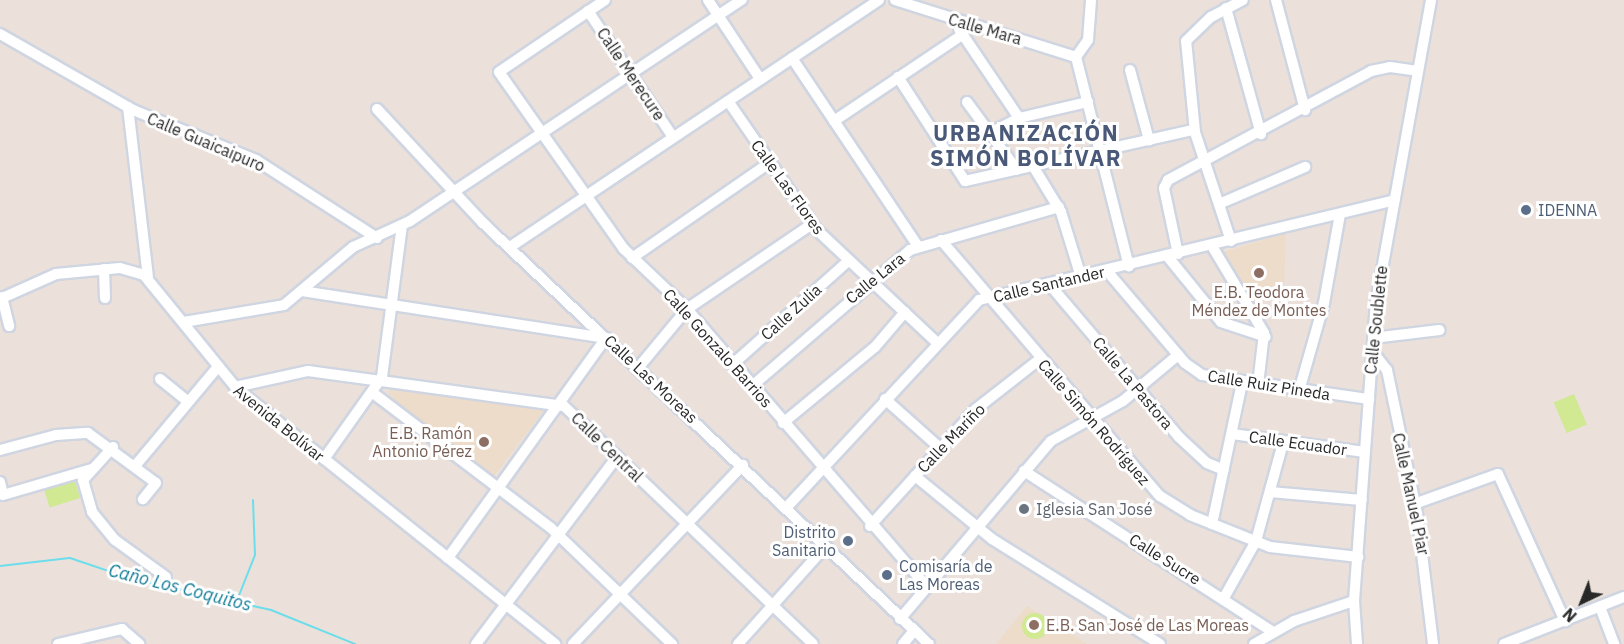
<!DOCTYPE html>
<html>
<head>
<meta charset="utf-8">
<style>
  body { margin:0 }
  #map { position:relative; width:1624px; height:644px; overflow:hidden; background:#ebe1da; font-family:"IBM Plex Sans",sans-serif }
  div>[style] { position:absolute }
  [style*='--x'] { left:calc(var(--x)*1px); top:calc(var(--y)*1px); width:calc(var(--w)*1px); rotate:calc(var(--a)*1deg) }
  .education>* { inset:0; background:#ecdcc9 }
  .pitch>* { inset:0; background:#d0e992; transform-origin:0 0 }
  .round { border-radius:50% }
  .stream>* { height:2px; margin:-1px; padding:0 1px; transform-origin:1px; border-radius:1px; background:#6dddec }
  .roads { filter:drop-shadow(2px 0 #cfd5e1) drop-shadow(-2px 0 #cfd5e1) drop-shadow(0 2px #cfd5e1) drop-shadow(0 -2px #cfd5e1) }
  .minor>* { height:10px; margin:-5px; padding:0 5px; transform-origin:5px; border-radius:5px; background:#fff }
  .dots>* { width:16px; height:16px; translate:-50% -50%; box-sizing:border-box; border:3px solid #fff; border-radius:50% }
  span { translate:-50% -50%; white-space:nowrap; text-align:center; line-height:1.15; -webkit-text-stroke:6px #fff; paint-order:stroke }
  .street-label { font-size:16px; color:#282828 }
  .service-label { font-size:16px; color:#4e5e75 }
  .left { translate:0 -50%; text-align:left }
  .right { translate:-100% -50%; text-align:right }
  .education-label { font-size:16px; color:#785e54 }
  .worship-label { font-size:16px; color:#5b616d }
  .water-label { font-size:18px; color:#0f7b96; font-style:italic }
  .district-label { font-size:22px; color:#4a5978; font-weight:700; letter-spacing:1.5px }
  .north { position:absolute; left:1552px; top:572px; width:60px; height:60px; -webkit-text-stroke:4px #fff; paint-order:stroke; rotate:223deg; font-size:16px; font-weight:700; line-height:24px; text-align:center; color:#282828 }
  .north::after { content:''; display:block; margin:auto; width:21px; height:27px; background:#282828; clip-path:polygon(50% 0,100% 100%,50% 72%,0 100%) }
</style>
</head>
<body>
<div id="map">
  <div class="education">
    <div style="clip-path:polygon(1286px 233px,1284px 289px,1253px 307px,1224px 252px)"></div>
    <div style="clip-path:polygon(394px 388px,543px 410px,544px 410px,494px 476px,393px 400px,388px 392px)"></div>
    <div style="clip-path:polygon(1027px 606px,1087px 644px,996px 644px)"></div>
  </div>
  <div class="pitch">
    <div style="left:1574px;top:394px;width:33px;height:22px;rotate:67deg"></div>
    <div style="left:74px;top:478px;width:21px;height:32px;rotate:73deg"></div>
    <div class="round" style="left:1022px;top:613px;width:26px;height:26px"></div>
  </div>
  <div class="stream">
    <div style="--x:0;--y:566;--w:70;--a:-6.5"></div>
    <div style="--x:70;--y:558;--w:62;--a:18.7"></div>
    <div style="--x:129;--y:578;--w:146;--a:12.7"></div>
    <div style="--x:271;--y:610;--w:91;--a:22"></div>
    <div style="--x:236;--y:603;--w:52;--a:-68.4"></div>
    <div style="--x:255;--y:555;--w:55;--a:-92.1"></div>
  </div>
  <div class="roads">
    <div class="minor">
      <div style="--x:605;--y:0;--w:128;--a:145.8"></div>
      <div style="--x:499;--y:72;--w:217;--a:54.8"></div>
      <div style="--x:624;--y:249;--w:87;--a:43.6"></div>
      <div style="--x:687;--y:309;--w:367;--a:49.2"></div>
      <div style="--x:708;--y:0;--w:95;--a:56.6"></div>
      <div style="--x:895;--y:0;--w:190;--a:17.5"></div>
      <div style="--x:1276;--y:0;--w:114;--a:75.2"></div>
      <div style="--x:1226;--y:8;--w:131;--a:74.5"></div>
      <div style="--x:588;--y:11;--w:152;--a:56"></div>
      <div style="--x:959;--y:29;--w:107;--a:56"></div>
      <div style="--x:0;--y:34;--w:153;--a:29.7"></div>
      <div style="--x:133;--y:110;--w:133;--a:22.1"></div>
      <div style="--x:256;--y:160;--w:144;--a:32.8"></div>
      <div style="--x:1076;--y:57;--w:216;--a:75.8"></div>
      <div style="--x:1076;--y:57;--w:21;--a:-55"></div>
      <div style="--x:1088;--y:40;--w:40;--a:-85.7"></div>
      <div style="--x:792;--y:58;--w:225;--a:56.2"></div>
      <div style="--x:1130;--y:70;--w:73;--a:74.8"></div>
      <div style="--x:898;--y:77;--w:124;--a:57.2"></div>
      <div style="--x:965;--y:181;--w:235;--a:-12.6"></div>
      <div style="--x:728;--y:101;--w:157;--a:55.4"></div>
      <div style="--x:817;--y:230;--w:162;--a:43.2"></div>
      <div style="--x:967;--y:102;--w:84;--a:53.7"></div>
      <div style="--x:128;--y:107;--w:171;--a:83.3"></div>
      <div style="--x:377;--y:109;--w:156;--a:47.1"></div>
      <div style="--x:483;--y:223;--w:613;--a:43.35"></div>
      <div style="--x:834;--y:121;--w:154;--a:-33.9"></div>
      <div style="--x:990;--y:133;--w:33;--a:-27"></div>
      <div style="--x:1019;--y:118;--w:71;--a:-13.1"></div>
      <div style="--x:1033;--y:166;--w:54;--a:58.7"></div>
      <div style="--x:1061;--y:212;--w:68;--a:72.9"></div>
      <div style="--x:1219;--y:204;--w:94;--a:-23.3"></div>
      <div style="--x:941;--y:240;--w:337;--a:49.5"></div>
      <div style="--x:1160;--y:496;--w:36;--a:32"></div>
      <div style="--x:1190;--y:515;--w:86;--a:21.8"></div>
      <div style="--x:1270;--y:547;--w:89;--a:6.5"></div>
      <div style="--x:1231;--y:241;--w:115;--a:-108.3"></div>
      <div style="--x:1195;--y:132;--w:91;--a:-95.6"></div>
      <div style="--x:1186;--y:41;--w:35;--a:-44"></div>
      <div style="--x:1211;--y:17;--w:36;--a:-28"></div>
      <div style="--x:1212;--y:246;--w:101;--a:59.1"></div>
      <div style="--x:1264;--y:333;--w:52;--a:96.6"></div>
      <div style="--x:510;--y:247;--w:444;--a:-33.8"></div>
      <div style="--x:1178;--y:254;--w:67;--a:-102"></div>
      <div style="--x:1164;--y:188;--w:9;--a:-63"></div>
      <div style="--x:1168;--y:180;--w:230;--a:-28.2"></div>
      <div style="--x:1371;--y:71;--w:19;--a:-12"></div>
      <div style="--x:1390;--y:67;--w:28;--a:8"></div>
      <div style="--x:1168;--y:257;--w:84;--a:50.8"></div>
      <div style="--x:1221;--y:322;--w:47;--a:18.4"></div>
      <div style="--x:632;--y:258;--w:167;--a:-34.7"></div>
      <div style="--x:104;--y:269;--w:29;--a:88"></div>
      <div style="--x:1107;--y:271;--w:121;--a:49.7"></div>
      <div style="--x:1185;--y:363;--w:21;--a:35"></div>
      <div style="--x:1202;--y:375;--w:169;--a:8.2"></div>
      <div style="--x:1050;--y:285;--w:199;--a:49.7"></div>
      <div style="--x:1179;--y:437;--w:38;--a:43"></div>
      <div style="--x:1207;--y:463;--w:18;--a:22"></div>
      <div style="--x:302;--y:291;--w:308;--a:8.8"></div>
      <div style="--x:606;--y:338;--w:271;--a:125.7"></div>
      <div style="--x:2;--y:297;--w:30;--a:76"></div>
      <div style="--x:0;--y:299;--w:61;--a:-24.1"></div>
      <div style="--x:56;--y:274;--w:64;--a:-5.4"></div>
      <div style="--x:120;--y:268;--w:25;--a:16"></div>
      <div style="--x:144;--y:275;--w:147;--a:50.8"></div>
      <div style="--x:237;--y:389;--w:408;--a:38.7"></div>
      <div style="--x:184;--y:322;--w:101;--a:-9.6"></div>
      <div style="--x:284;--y:305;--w:90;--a:-40"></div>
      <div style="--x:353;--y:247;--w:63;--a:-24.5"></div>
      <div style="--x:410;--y:221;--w:399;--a:-33.7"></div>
      <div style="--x:1373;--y:338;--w:67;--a:-6.8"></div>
      <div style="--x:1372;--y:351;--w:24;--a:52"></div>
      <div style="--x:1387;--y:370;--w:146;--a:78.2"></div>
      <div style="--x:1417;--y:513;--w:132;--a:83"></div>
      <div style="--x:733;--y:364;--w:154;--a:-41.8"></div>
      <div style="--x:638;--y:368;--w:77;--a:-50.3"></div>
      <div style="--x:687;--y:309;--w:151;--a:-34.2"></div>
      <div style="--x:160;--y:379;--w:36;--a:39"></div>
      <div style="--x:752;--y:386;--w:208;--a:-40.7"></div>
      <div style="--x:910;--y:250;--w:155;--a:-16.1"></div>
      <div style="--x:235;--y:387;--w:75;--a:-12.4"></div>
      <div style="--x:308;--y:371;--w:258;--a:7.8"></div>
      <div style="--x:564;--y:406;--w:344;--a:43.7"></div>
      <div style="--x:1299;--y:391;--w:91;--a:-74.1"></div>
      <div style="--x:1324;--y:303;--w:90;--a:-79.8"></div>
      <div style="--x:373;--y:393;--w:223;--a:37.2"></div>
      <div style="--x:551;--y:528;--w:168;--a:43.8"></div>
      <div style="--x:885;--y:399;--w:74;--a:41.7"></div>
      <div style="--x:783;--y:423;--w:119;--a:-39.6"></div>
      <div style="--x:875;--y:347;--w:46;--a:-49.4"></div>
      <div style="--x:1232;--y:434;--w:134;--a:7.7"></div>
      <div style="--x:113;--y:447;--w:45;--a:132.3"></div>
      <div style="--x:83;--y:480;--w:33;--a:74"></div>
      <div style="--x:92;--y:512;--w:36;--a:51"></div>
      <div style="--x:115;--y:540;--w:63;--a:36"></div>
      <div style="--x:0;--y:450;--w:58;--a:-15"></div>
      <div style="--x:56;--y:435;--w:32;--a:-4"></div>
      <div style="--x:88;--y:433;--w:84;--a:36.3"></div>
      <div style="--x:156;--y:483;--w:21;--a:129"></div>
      <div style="--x:324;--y:459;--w:100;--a:-54.7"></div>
      <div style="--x:382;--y:377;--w:152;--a:-82.5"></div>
      <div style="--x:135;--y:466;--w:128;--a:-50.1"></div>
      <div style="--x:1024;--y:471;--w:297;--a:32.9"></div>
      <div style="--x:915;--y:476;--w:99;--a:39.3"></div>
      <div style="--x:992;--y:539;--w:198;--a:32"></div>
      <div style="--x:0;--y:482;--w:13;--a:77"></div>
      <div style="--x:3;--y:495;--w:93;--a:-16.3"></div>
      <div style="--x:1270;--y:492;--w:92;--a:5"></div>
      <div style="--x:1414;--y:504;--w:89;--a:-19.7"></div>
      <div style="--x:1498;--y:474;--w:162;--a:65.5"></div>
      <div style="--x:786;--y:508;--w:284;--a:-47.1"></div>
      <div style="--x:979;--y:300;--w:427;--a:-13.5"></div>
      <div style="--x:1212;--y:524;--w:144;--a:-78"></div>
      <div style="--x:870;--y:526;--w:158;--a:-47.8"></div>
      <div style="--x:976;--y:409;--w:81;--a:-38"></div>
      <div style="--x:1225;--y:596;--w:63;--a:-60.6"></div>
      <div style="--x:1256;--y:541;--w:102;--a:-74.6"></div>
      <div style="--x:1600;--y:607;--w:40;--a:69"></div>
      <div style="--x:900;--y:619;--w:233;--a:-49.7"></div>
      <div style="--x:1051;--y:441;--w:82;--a:-29.1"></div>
      <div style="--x:1123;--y:401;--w:72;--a:-39.9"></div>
      <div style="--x:58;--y:644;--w:66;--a:-13.2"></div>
      <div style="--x:122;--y:629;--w:23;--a:41"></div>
      <div style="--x:476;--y:644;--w:234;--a:-53"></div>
      <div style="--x:573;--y:644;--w:247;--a:-46.5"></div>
      <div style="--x:738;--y:644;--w:130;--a:-48.1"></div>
      <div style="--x:903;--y:644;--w:17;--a:-50"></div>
      <div style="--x:1254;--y:644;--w:46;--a:-29.9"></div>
      <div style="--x:1294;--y:621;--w:63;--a:-18.4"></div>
      <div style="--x:1357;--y:644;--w:43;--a:-94"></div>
      <div style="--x:1354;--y:601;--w:299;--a:-85.8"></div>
      <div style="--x:1376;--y:303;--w:308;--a:-79.7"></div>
      <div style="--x:1504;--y:644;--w:129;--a:-21.4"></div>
    </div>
  </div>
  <div class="dots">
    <div style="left:1526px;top:210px;background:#5c6f8a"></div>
    <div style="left:1259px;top:273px;background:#8d6e63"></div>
    <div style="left:484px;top:442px;background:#8d6e63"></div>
    <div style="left:1024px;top:509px;background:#6b7280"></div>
    <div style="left:848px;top:541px;background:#5c6f8a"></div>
    <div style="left:887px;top:575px;background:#5c6f8a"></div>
    <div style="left:1034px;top:625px;background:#8d6e63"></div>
  </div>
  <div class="street-label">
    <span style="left:985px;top:29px;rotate:16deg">Calle Mara</span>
    <span style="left:631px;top:74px;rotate:56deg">Calle Merecure</span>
    <span style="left:206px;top:142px;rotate:23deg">Calle Guaicaipuro</span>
    <span style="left:788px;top:187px;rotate:54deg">Calle Las Flores</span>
    <span style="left:875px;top:278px;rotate:-39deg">Calle Lara</span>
    <span style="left:1049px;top:284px;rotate:-13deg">Calle Santander</span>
    <span style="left:791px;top:312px;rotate:-42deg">Calle Zulia</span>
    <span style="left:1376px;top:320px;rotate:-84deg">Calle Soublette</span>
    <span style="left:718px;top:348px;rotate:48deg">Calle Gonzalo Barrios</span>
    <span style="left:651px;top:379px;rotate:43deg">Calle Las Moreas</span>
    <span style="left:1133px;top:383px;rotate:50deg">Calle La Pastora</span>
    <span style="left:1269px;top:385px;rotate:9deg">Calle Ruiz Pineda</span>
    <span style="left:1094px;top:422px;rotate:49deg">Calle Simón Rodríguez</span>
    <span style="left:279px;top:423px;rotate:39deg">Avenida Bolívar</span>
    <span style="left:951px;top:438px;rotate:-46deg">Calle Mariño</span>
    <span style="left:1298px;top:443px;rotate:8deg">Calle Ecuador</span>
    <span style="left:607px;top:447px;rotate:44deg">Calle Central</span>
    <span style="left:1411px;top:494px;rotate:78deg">Calle Manuel Piar</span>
    <span style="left:1165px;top:559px;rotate:32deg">Calle Sucre</span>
  </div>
  <div class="service-label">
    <span class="left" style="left:1538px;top:210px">IDENNA</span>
    <span class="right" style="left:836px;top:541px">Distrito<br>Sanitario</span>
    <span class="left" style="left:899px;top:575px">Comisaría de<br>Las Moreas</span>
  </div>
  <div class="education-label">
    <span style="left:1259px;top:301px">E.B. Teodora<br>Méndez de Montes</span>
    <span class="right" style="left:472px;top:442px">E.B. Ramón<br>Antonio Pérez</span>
    <span class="left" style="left:1046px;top:625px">E.B. San José de Las Moreas</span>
  </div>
  <div class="worship-label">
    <span class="left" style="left:1036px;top:509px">Iglesia San José</span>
  </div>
  <div class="water-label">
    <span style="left:180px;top:588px;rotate:14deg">Caño Los Coquitos</span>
  </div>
  <div class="district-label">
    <span style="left:1026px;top:145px">URBANIZACIÓN<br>SIMÓN BOLÍVAR</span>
  </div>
  <div class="north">N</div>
</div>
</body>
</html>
